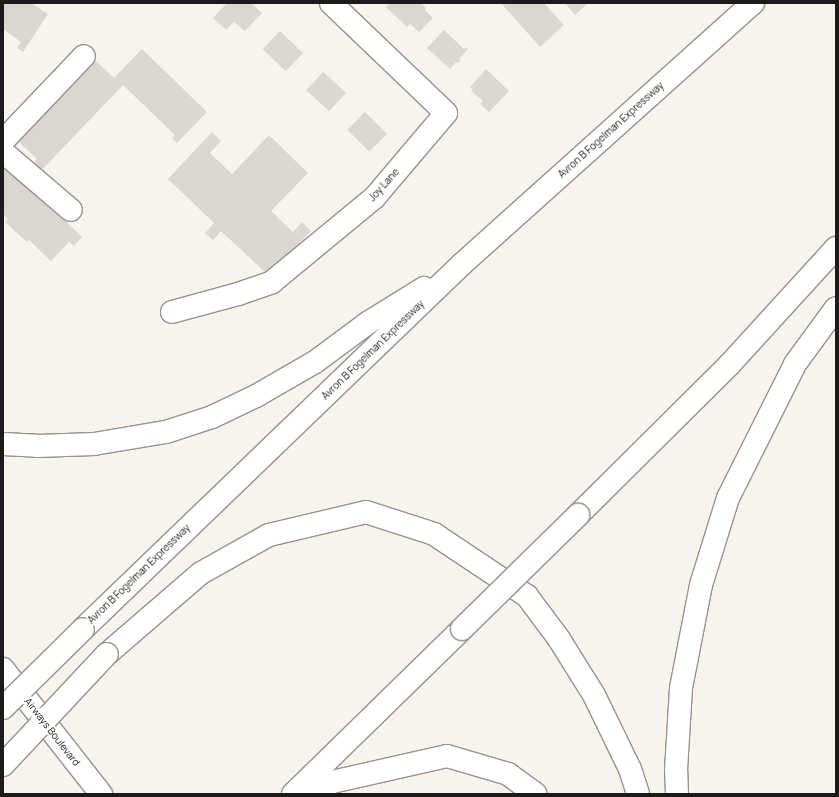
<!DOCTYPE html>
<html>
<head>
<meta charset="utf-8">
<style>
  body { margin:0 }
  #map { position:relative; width:839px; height:797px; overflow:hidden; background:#f9f3ee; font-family:Manrope,sans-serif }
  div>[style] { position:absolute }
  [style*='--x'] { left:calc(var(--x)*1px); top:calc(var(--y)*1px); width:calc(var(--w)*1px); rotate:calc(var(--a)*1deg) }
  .building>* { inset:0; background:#dbd6d0; transform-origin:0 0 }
  .roads { filter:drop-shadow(1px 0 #98928d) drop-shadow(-1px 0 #98928d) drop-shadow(0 1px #98928d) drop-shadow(0 -1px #98928d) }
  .minor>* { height:22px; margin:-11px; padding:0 11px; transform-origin:11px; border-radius:11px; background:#fff }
  .major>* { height:22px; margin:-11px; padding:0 11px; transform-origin:11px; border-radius:11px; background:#fff }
  .highway>* { height:22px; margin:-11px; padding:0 11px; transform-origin:11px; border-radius:11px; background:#fff }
  .bridges { filter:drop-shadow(1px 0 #98928d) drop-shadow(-1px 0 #98928d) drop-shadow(0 1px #98928d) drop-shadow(0 -1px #98928d) }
  .highway-bridge>* { height:22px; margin:-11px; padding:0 11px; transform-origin:11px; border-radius:11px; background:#fff }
  span { translate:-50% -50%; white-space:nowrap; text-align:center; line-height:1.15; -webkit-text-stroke:4px #fff; paint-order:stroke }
  .street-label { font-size:10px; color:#1d1b19 }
  .frame { position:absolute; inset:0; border:4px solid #1d1b19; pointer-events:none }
</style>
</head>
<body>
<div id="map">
  <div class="building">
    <div style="clip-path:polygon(3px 3px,31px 3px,48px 14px,23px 52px,17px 48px,21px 42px,3px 29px)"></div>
    <div style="clip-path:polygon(227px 3px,251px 3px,262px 13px,245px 31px,234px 22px,226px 30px,213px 18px)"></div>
    <div style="clip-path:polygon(390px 3px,421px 3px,426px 8px,425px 10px,433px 18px,419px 32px,410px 24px,407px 27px,386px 7px)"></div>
    <div style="clip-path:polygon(501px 3px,544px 3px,564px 25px,540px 47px)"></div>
    <div style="clip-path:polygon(565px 3px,588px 3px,575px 15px)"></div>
    <div style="clip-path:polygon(444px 30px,464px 49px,466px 47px,468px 49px,459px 59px,461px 60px,458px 63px,456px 62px,450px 69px,427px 48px)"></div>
    <div style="left:280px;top:31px;width:32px;height:25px;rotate:44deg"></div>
    <div style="clip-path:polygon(142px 49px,207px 112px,177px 143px,172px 138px,175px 135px,123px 85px,40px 172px,32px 165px,37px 159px,18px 141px,95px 60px,114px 78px)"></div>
    <div style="clip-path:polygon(486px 69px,509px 91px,489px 112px,480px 104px,483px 101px,471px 91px,473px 90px,470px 87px)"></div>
    <div style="left:323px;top:72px;width:31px;height:25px;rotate:42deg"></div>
    <div style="left:365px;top:112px;width:31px;height:25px;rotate:45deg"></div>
    <div style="clip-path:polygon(212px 132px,221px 141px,210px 153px,232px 174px,269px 135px,308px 173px,271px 211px,293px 232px,302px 222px,311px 231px,268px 275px,221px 231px,213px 240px,205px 233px,214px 223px,168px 179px)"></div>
    <div style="clip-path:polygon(8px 166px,82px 237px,74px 246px,69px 242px,51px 261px,29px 240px,27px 242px,5px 222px,8px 219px,3px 214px,4px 179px,3px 171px)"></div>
  </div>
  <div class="roads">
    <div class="minor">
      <div style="--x:3;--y:141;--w:117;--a:-46.4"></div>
      <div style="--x:3;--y:152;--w:89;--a:40.5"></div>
      <div style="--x:172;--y:312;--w:68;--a:-15.3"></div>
      <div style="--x:238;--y:294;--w:36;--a:-19"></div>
      <div style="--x:272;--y:282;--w:132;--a:-39.5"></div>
      <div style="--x:374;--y:198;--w:111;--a:-49.7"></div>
      <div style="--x:446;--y:113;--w:159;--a:-136.3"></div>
    </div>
    <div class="major">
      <div style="--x:3;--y:669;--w:159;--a:51.9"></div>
    </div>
    <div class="highway">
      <div style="--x:3;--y:444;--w:34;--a:3"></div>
      <div style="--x:37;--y:446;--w:57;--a:-2"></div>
      <div style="--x:94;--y:444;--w:73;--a:-9.5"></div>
      <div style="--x:166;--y:432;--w:48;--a:-18.1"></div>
      <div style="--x:212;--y:417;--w:49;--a:-25.5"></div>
      <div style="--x:256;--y:396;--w:68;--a:-30"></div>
      <div style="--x:315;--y:362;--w:67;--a:-36.5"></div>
      <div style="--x:369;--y:322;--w:65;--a:-31.7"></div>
      <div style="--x:578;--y:515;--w:214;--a:-44.8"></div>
      <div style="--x:730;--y:364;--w:157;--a:-47.6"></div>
      <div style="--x:83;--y:629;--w:526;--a:-43.92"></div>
      <div style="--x:462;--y:264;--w:391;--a:-41.9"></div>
      <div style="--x:107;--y:654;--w:124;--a:-40.8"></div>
      <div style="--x:201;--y:573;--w:78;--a:-29.2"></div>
      <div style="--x:269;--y:535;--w:100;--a:-13.3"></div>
      <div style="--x:366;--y:512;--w:71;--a:17.9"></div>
      <div style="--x:434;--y:534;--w:112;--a:33.7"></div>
      <div style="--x:527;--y:596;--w:54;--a:53.3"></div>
      <div style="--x:559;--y:639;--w:66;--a:58"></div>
      <div style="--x:594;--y:695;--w:82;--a:64.1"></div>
      <div style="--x:630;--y:769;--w:26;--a:72"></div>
      <div style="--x:293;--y:794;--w:236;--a:-44.3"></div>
      <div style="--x:315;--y:794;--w:21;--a:-35"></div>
      <div style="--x:332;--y:782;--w:118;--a:-12.7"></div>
      <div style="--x:447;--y:756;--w:64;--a:16.4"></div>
      <div style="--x:508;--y:774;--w:34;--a:36"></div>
      <div style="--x:677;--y:794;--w:24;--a:-92"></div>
      <div style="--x:676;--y:770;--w:82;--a:-86.5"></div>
      <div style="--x:681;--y:688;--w:105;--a:-79"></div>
      <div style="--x:701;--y:585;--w:91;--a:-72.8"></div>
      <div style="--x:728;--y:498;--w:150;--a:-63.4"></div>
      <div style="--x:795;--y:364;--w:69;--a:-53.8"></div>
    </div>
  </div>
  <div class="bridges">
    <div class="highway-bridge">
      <div style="--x:462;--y:629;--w:163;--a:-44.5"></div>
      <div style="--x:3;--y:708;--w:112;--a:-44.6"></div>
      <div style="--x:3;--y:765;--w:152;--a:-46.9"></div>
    </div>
  </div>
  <div class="street-label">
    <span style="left:611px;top:130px;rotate:-42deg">Avron B Fogelman Expressway</span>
    <span style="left:384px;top:185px;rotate:-48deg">Joy Lane</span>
    <span style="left:373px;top:350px;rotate:-44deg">Avron B Fogelman Expressway</span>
    <span style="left:139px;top:574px;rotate:-44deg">Avron B Fogelman Expressway</span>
    <span style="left:52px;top:732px;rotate:52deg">Airways Boulevard</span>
  </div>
  <div class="frame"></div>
</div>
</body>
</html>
